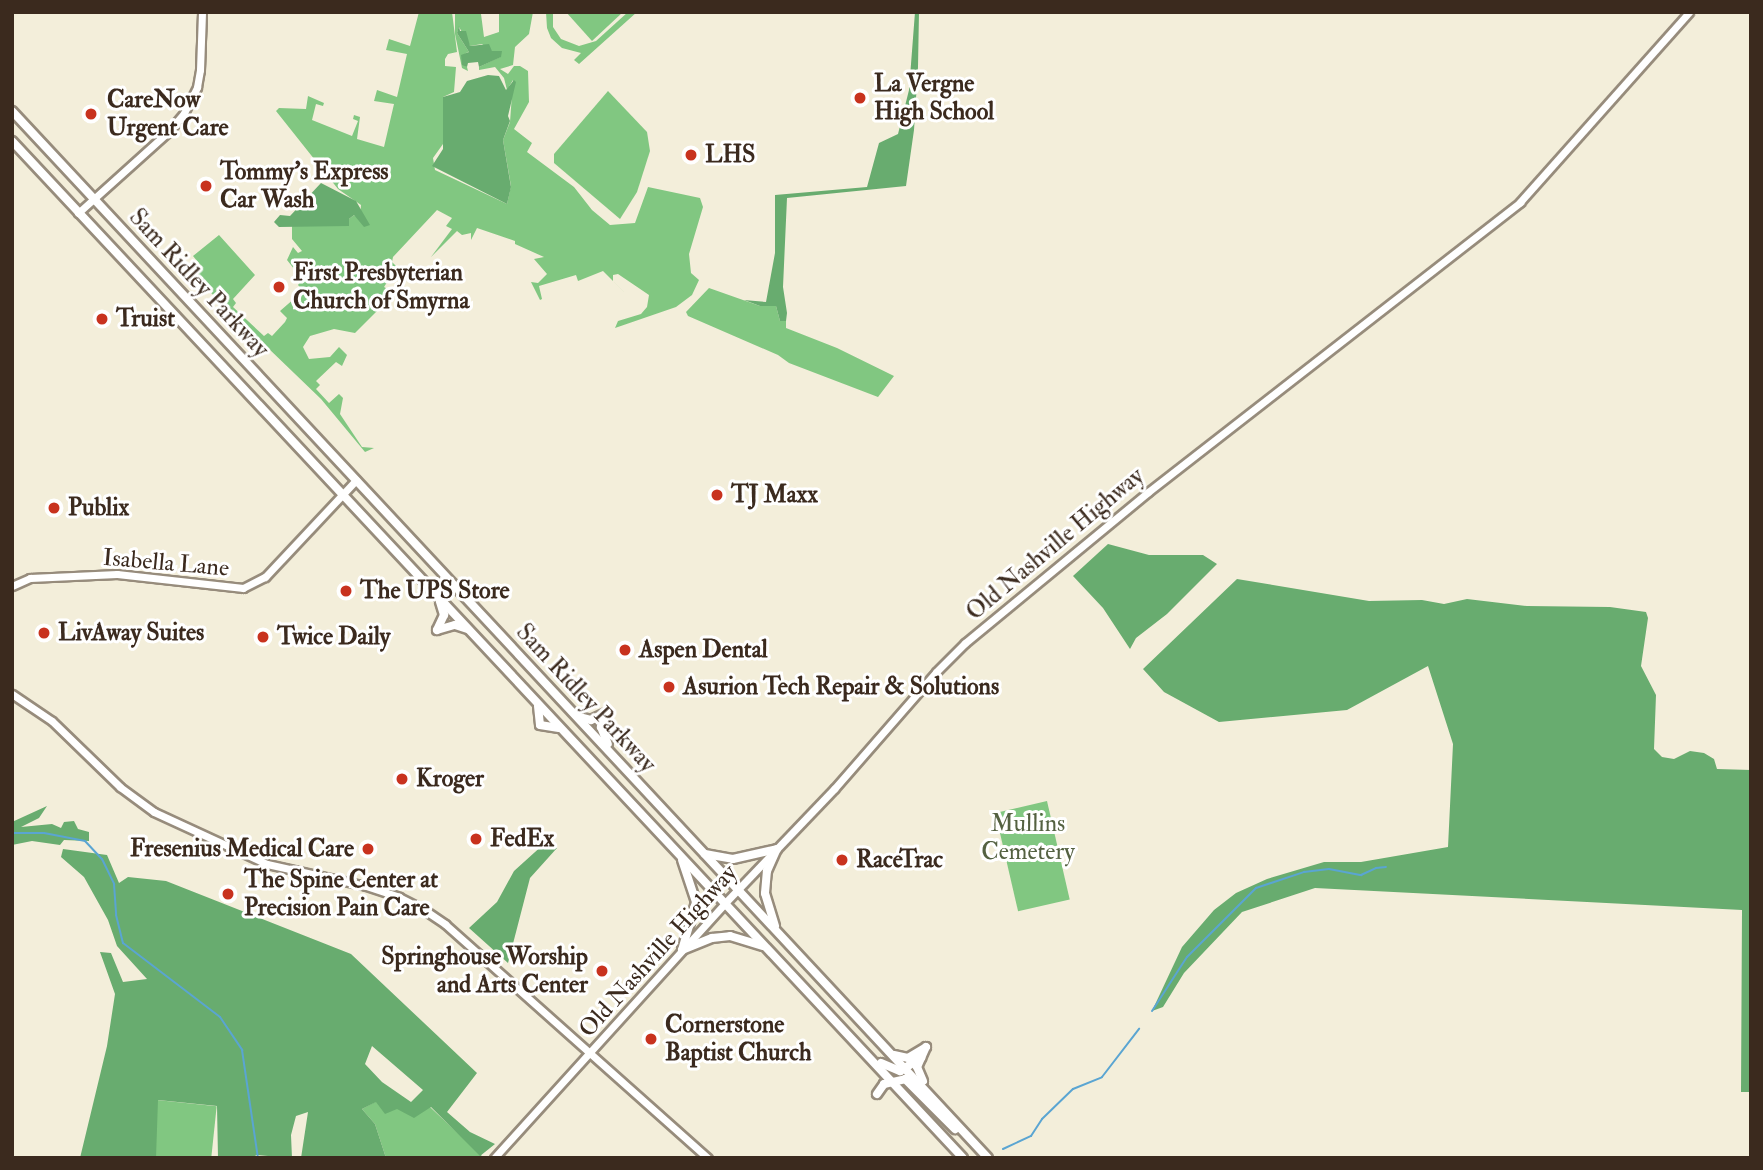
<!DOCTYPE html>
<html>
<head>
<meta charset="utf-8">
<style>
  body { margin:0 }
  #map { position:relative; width:1763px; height:1170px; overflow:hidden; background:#f3eeda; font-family:"IM FELL Double Pica",serif }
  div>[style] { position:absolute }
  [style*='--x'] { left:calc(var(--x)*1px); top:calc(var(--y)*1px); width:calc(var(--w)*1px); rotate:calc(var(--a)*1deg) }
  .green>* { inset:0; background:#81c781; transform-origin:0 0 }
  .forest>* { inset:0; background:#68ac6f }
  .stream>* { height:2px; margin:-1px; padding:0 1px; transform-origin:1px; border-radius:1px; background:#5aa5d2 }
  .roads { filter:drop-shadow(2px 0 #978c7c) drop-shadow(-2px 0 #978c7c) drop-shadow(0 2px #978c7c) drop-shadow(0 -2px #978c7c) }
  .secondary>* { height:7px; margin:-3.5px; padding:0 3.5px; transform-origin:3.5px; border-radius:3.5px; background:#fff }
  .primary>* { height:8px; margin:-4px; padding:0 4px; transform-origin:4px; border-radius:4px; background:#fff }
  .dots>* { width:19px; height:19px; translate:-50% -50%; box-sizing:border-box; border:4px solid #fff; border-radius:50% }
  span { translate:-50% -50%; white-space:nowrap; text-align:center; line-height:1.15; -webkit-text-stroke:6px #fff; paint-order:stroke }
  .poi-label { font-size:24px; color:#3b2a1e; font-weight:700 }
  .left { translate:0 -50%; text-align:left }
  .right { translate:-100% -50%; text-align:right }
  .street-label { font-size:24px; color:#3b2a1e }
  .park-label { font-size:24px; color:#546141 }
  .frame { position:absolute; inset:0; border:14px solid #3b2a1e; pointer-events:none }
</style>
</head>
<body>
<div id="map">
  <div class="green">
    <div style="clip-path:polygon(419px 12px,452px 12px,457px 52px,448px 54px,445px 59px,445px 66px,456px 67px,454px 92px,443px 97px,443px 144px,433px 158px,435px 170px,507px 204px,511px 186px,503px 140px,510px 122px,513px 80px,507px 90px,504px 78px,495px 67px,479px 70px,479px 67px,500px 57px,482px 44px,470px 46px,459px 27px,457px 33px,469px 52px,466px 53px,462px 64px,467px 67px,468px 71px,462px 68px,455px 34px,455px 12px,488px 12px,481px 14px,484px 37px,499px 32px,499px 13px,491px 12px,533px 12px,529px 34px,515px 47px,513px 65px,500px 69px,508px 74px,514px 66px,520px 66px,528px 71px,529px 102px,514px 129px,532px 143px,527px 152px,574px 187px,592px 210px,610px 225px,635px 223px,648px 187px,700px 198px,703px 207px,689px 254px,691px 273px,699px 280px,692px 295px,676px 307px,615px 328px,618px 321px,641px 314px,647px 307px,649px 295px,618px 274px,613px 275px,613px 281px,624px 292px,603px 271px,578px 281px,576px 275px,539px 286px,542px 299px,540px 300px,531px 282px,538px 283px,547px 274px,534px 259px,544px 257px,515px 244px,515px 241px,477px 228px,471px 240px,471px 233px,462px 235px,457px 231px,431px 257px,452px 229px,446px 226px,452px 218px,437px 210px,393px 257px,392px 262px,400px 270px,399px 276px,391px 276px,384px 287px,395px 293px,355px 333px,334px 329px,310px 336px,303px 347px,309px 359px,330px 357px,339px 347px,347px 355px,342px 366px,336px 362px,316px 381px,320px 385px,316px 389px,329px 403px,339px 394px,343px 398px,340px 414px,362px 447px,374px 448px,365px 452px,321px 399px,183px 266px,186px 262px,196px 272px,202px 267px,193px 256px,219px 235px,255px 275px,233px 299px,236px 303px,233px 307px,264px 336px,268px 333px,272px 336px,285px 322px,287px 318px,280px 311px,303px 291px,298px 285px,302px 279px,287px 260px,293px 247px,298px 253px,302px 251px,292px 239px,292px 226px,348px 226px,349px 219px,354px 215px,360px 219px,361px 205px,338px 189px,276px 111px,279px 108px,306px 109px,308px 96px,324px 103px,323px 106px,316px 104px,312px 120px,352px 136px,358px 121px,353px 119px,354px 115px,360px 117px,357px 139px,384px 147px,394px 104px,374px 101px,377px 90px,397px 97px,407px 54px,386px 50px,389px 39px,410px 46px)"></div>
    <div style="clip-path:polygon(546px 12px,553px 12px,553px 27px,561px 39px,579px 46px,596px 41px,628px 12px,637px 12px,579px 64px,574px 60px,581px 53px,562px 48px,551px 38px,547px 28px)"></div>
    <div style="clip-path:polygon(566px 12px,623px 12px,592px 41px)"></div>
    <div style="clip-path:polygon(608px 91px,647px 132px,650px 151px,637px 192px,620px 219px,554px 163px,554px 154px)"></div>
    <div style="clip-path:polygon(709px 288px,760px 306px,776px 306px,780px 321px,786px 321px,786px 328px,837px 348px,894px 376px,878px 397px,789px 363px,778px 355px,688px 316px,686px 312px)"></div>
    <div style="left:1047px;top:801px;width:101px;height:53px;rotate:77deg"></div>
    <div style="left:157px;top:1100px;width:60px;height:58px;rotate:6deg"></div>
    <div style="clip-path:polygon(377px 1101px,397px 1108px,430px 1107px,483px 1157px,386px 1158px,375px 1124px,362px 1109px)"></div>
  </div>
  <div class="forest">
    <div style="clip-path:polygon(915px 12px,919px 12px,918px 67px,914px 130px,906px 186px,787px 198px,783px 287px,787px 313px,786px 321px,780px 321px,776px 306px,760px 306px,744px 300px,766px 302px,775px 253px,775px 195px,867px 187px,879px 143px,898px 134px,909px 90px)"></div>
    <div style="clip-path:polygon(459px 26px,460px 31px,466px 31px,470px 46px,489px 44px,492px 51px,502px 51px,501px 57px,479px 67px,478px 62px,468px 63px,467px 67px,462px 65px,461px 55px,469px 52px,457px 33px)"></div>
    <div style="clip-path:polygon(488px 75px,499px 76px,506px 90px,514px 80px,516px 82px,508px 116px,510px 121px,503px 140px,511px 187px,507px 204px,432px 166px,443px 149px,443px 97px,460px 92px,467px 81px)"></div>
    <div style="clip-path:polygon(321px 183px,356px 201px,370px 225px,364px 227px,354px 215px,349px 219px,349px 226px,279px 227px,274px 222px,280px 215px,290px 216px)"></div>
    <div style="clip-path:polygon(1108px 544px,1149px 555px,1203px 555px,1217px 564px,1167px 614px,1136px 638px,1130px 649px,1103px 608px,1073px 576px)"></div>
    <div style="clip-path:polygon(1237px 579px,1369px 601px,1422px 600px,1444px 604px,1467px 599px,1527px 606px,1610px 607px,1646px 612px,1648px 618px,1641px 666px,1656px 695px,1654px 749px,1662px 757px,1674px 759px,1690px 751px,1704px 753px,1714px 759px,1717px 769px,1751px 770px,1751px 1092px,1741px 1092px,1742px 910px,1315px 888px,1242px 912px,1184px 973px,1163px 1007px,1152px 1011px,1182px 947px,1214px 910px,1236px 893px,1267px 879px,1324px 862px,1361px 862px,1448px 847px,1453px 744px,1428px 666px,1347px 710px,1219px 722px,1164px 692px,1143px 669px)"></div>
    <div style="clip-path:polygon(47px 806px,39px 818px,21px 827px,52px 824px,61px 828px,64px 822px,74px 821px,78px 829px,89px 832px,89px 841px,64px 840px,60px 845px,32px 841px,12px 845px,12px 822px)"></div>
    <div style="clip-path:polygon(545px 843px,557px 848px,530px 878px,508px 963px,469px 928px,497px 902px,514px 871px)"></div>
    <div style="clip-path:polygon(evenodd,63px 849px,107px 855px,119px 883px,128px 877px,166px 881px,351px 954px,477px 1073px,447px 1112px,470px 1132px,495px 1144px,480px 1156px,431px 1107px,414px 1118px,397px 1109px,385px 1114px,376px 1102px,362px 1109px,375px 1124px,386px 1158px,301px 1158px,308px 1112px,296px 1116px,291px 1135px,292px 1158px,256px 1155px,254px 1158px,218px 1158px,217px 1106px,158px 1100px,156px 1158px,80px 1158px,107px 1046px,115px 994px,100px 952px,111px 953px,123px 982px,147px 979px,117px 946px,108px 920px,84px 877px,61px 857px,63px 849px,372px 1046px,423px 1090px,411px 1102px,382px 1082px,365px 1064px,372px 1046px)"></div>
  </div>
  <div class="stream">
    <div style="--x:12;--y:833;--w:32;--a:0"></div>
    <div style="--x:44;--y:833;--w:42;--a:11"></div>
    <div style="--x:85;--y:841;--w:25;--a:47"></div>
    <div style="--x:102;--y:859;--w:28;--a:64"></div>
    <div style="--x:114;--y:884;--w:31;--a:86"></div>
    <div style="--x:116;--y:915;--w:29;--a:76"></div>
    <div style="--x:123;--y:943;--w:122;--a:37.3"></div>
    <div style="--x:220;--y:1017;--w:40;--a:56"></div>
    <div style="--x:242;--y:1050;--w:109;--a:81.6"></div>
    <div style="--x:1152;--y:1011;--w:64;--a:-57.1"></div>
    <div style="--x:1187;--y:957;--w:98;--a:-45"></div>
    <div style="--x:1256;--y:888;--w:51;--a:-18.4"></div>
    <div style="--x:1304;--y:872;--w:25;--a:-7"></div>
    <div style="--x:1329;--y:869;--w:33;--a:11"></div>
    <div style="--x:1361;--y:875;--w:17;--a:-25"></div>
    <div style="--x:1376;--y:868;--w:10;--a:-6"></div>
    <div style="--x:1003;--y:1149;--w:31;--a:-25"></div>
    <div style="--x:1031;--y:1136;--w:20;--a:-57"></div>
    <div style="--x:1042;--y:1119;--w:43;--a:-44.1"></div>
    <div style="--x:1073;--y:1089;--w:31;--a:-22"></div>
    <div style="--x:1102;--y:1077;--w:61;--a:-52.4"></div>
  </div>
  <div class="roads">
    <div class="secondary">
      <div style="--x:78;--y:213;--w:122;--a:-42"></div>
      <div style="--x:169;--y:131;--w:23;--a:-50"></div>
      <div style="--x:184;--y:113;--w:29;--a:-63"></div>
      <div style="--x:197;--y:87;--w:17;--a:-80"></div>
      <div style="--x:200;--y:70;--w:58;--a:-88"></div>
      <div style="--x:12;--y:586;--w:20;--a:-24"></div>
      <div style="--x:30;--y:578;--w:87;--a:-2.6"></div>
      <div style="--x:117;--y:574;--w:127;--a:6.3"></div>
      <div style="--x:243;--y:588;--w:25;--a:-27"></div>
      <div style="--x:265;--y:577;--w:133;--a:-46.8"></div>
      <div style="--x:12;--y:694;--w:48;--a:34"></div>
      <div style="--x:52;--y:721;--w:95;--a:44.1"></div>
      <div style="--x:120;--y:787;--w:42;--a:36.3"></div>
      <div style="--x:154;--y:812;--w:124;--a:24.7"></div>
      <div style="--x:267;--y:864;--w:101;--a:12.5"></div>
      <div style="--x:366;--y:886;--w:35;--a:18"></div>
      <div style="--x:399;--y:897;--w:27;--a:27"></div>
      <div style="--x:423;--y:909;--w:27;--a:34"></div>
      <div style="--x:445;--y:924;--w:352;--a:41.7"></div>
      <div style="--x:494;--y:1158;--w:344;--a:-47.8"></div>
      <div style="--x:725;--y:903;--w:158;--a:-46.3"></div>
      <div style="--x:834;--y:789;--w:155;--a:-48.9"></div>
      <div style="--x:936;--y:672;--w:41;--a:-45"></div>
      <div style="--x:965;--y:643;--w:237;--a:-39.5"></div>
      <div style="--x:1148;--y:492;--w:472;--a:-37.9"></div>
      <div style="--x:1520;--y:202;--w:254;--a:-48.3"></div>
    </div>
    <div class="primary">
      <div style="--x:12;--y:111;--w:1431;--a:47.01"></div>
      <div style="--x:12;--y:141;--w:1392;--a:46.92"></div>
      <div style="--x:437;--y:630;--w:17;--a:-65"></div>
      <div style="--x:444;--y:615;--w:14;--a:-107"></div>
      <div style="--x:437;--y:630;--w:19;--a:-16"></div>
      <div style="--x:455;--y:625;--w:13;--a:18"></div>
      <div style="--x:538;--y:706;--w:19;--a:84"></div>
      <div style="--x:540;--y:725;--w:19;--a:9"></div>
      <div style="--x:606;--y:713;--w:15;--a:110"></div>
      <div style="--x:601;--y:727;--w:18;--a:68"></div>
      <div style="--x:579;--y:717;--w:12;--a:14"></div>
      <div style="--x:591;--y:720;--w:17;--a:-25"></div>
      <div style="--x:705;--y:854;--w:28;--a:10"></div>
      <div style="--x:733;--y:859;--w:45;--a:-12.8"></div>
      <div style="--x:775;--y:926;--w:34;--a:-107"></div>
      <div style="--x:765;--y:893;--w:22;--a:-85"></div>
      <div style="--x:767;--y:871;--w:24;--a:-66"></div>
      <div style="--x:682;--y:950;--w:50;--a:-73.7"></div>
      <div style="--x:696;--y:902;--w:44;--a:-108.4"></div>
      <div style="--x:682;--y:950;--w:32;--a:-22"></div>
      <div style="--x:712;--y:938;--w:18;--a:-6"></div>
      <div style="--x:730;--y:936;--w:34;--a:17"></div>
      <div style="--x:894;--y:1055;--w:14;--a:12"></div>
      <div style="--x:908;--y:1058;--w:21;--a:-31"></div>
      <div style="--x:881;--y:1063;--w:21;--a:23"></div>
      <div style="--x:900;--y:1071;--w:25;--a:-32"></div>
      <div style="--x:923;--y:1081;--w:15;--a:-113"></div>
      <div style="--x:917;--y:1067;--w:22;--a:-66"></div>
      <div style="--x:877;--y:1094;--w:12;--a:-55"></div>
      <div style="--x:884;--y:1084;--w:22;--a:-13"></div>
      <div style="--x:905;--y:1079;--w:71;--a:45"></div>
    </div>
  </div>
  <div class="dots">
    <div style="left:860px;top:98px;background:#c8321e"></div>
    <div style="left:91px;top:114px;background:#c8321e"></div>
    <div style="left:691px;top:155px;background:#c8321e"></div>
    <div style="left:206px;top:186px;background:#c8321e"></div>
    <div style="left:279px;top:287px;background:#c8321e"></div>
    <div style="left:102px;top:319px;background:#c8321e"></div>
    <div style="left:717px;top:495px;background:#c8321e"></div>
    <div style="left:54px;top:508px;background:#c8321e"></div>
    <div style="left:346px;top:591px;background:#c8321e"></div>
    <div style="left:44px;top:633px;background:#c8321e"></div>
    <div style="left:263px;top:637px;background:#c8321e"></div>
    <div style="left:625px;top:650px;background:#c8321e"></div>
    <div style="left:669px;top:687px;background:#c8321e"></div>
    <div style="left:402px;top:779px;background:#c8321e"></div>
    <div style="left:476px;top:839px;background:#c8321e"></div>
    <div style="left:368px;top:849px;background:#c8321e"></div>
    <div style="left:842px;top:860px;background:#c8321e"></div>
    <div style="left:228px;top:894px;background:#c8321e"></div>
    <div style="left:602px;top:971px;background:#c8321e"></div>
    <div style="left:651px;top:1039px;background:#c8321e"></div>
  </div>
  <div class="poi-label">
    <span class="left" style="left:874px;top:98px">La Vergne<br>High School</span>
    <span class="left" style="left:107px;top:114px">CareNow<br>Urgent Care</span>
    <span class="left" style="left:705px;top:155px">LHS</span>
    <span class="left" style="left:220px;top:186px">Tommy's Express<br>Car Wash</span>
    <span class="left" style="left:293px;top:287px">First Presbyterian<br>Church of Smyrna</span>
    <span class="left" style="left:116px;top:319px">Truist</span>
    <span class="left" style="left:731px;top:495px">TJ Maxx</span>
    <span class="left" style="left:68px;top:508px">Publix</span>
    <span class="left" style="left:360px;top:591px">The UPS Store</span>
    <span class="left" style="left:58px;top:633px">LivAway Suites</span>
    <span class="left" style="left:277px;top:637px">Twice Daily</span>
    <span class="left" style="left:639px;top:650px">Aspen Dental</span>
    <span class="left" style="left:683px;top:687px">Asurion Tech Repair &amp; Solutions</span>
    <span class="left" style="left:416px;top:779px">Kroger</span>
    <span class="left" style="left:490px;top:839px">FedEx</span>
    <span class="right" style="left:354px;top:849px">Fresenius Medical Care</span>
    <span class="left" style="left:856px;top:860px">RaceTrac</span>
    <span class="left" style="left:244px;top:894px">The Spine Center at<br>Precision Pain Care</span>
    <span class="right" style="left:588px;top:971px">Springhouse Worship<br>and Arts Center</span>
    <span class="left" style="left:665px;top:1039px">Cornerstone<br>Baptist Church</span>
  </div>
  <div class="street-label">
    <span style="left:199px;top:283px;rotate:47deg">Sam Ridley Parkway</span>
    <span style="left:1055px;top:544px;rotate:-40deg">Old Nashville Highway</span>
    <span style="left:166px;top:563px;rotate:5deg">Isabella Lane</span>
    <span style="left:586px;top:698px;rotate:47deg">Sam Ridley Parkway</span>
    <span style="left:658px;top:951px;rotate:-48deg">Old Nashville Highway</span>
  </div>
  <div class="park-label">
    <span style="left:1028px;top:838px">Mullins<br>Cemetery</span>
  </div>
  <div class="frame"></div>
</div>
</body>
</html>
